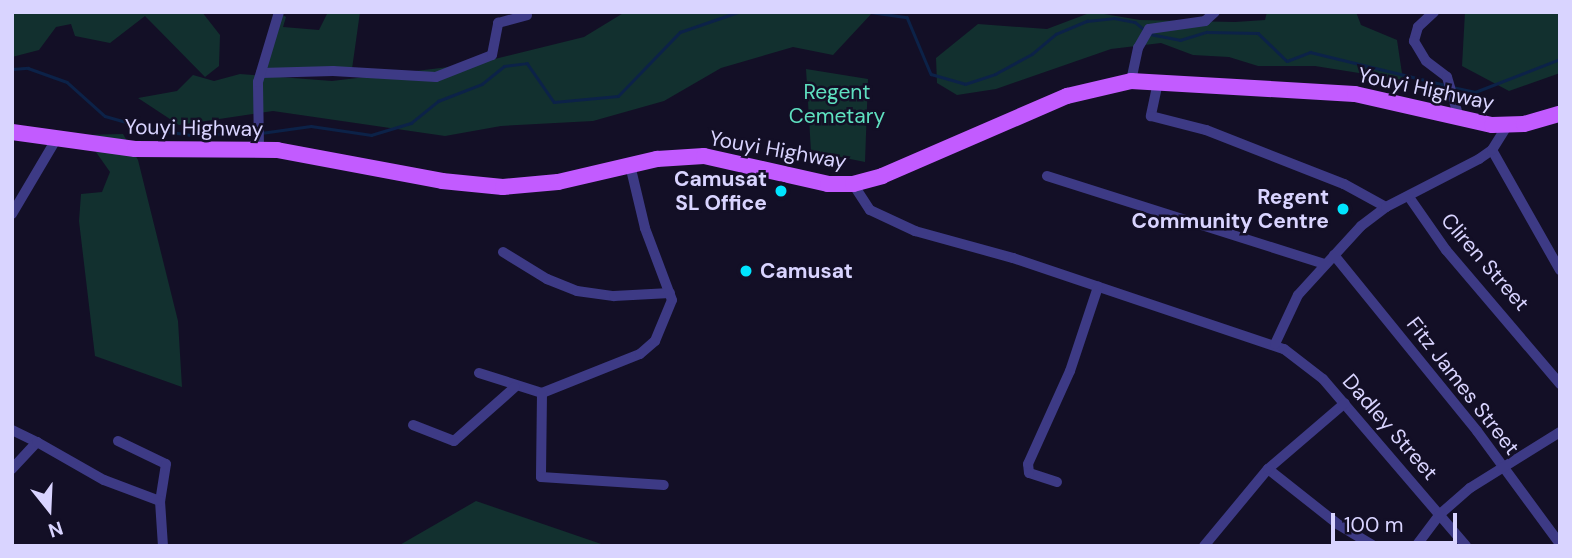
<!DOCTYPE html>
<html>
<head>
<meta charset="utf-8">
<style>
  body { margin:0 }
  #map { position:relative; width:1572px; height:558px; overflow:hidden; background:#130f26; font-family:"DM Sans",sans-serif }
  div>[style] { position:absolute }
  [style*='--x'] { left:calc(var(--x)*1px); top:calc(var(--y)*1px); width:calc(var(--w)*1px); rotate:calc(var(--a)*1deg) }
  .green>* { inset:0; background:#12302f }
  .stream>* { height:2.5px; margin:-1.25px; padding:0 1.25px; transform-origin:1.25px; border-radius:1.25px; background:#0c2248 }
  .minor>* { height:10px; margin:-5px; padding:0 5px; transform-origin:5px; border-radius:5px; background:#3d3a85 }
  .primary>* { height:16px; margin:-8px; padding:0 8px; transform-origin:8px; border-radius:8px; background:#c25bff }
  .dots>* { width:19px; height:19px; translate:-50% -50%; box-sizing:border-box; border:4px solid #130f26; border-radius:50% }
  span { translate:-50% -50%; white-space:nowrap; text-align:center; line-height:1.15; -webkit-text-stroke:5px #130f26; paint-order:stroke }
  .street-label { font-size:21px; color:#d9d4ff }
  .park-label { font-size:21px; color:#5fe0c0 }
  .poi-label { font-size:21px; color:#d9d4ff; font-weight:700 }
  .right { translate:-100% -50%; text-align:right }
  .left { translate:0 -50%; text-align:left }
  .frame { position:absolute; inset:0; border:14px solid #d9d4ff; pointer-events:none }
  .north { position:absolute; left:14px; top:474px; width:70px; height:70px; -webkit-text-stroke:5px #130f26; paint-order:stroke; rotate:162deg; font-size:19px; font-weight:700; line-height:28px; text-align:center; color:#d9d4ff }
  .north::after { content:''; display:block; margin:auto; width:24px; height:32px; background:#d9d4ff; clip-path:polygon(50% 0,100% 100%,50% 72%,0 100%) }
  .scale { position:absolute; left:1331px; top:513px; width:126px; height:32px; box-sizing:border-box; border:4px solid #d9d4ff; border-top:0; padding-left:9px; font-size:21px; line-height:24px; white-space:nowrap; color:#d9d4ff; -webkit-text-stroke:5px #130f26; paint-order:stroke }
</style>
</head>
<body>
<div id="map">
  <div class="green">
    <div style="clip-path:polygon(12px 12px,202px 12px,220px 35px,219px 66px,205px 77px,145px 16px,110px 43px,75px 36px,71px 24px,56px 27px,39px 50px,12px 57px)"></div>
    <div style="clip-path:polygon(328px 12px,360px 12px,352px 69px,266px 70px,281px 14px,286px 17px,283px 27px,319px 30px)"></div>
    <div style="clip-path:polygon(625px 12px,873px 12px,833px 55px,793px 47px,721px 68px,664px 101px,593px 121px,501px 126px,445px 136px,273px 111px,179px 125px,138px 98px,177px 91px,193px 75px,214px 81px,240px 74px,332px 81px,474px 64px,584px 37px)"></div>
    <div style="clip-path:polygon(1092px 12px,1140px 20px,1235px 22px,1265px 20px,1267px 12px,1356px 12px,1361px 25px,1397px 40px,1403px 80px,1315px 66px,1258px 66px,1229px 57px,1193px 55px,1161px 43px,1111px 49px,996px 89px,957px 95px,937px 83px,936px 58px,978px 24px,1047px 29px)"></div>
    <div style="clip-path:polygon(1465px 12px,1560px 12px,1560px 73px,1509px 91px,1462px 66px)"></div>
    <div style="clip-path:polygon(806px 69px,868px 79px,865px 162px,811px 151px)"></div>
    <div style="clip-path:polygon(123px 134px,138px 160px,178px 321px,182px 387px,95px 356px,79px 221px,81px 194px,102px 192px,110px 172px,84px 135px)"></div>
    <div style="clip-path:polygon(476px 501px,607px 546px,398px 546px)"></div>
  </div>
  <div class="stream">
    <div style="--x:870;--y:12;--w:37;--a:8"></div>
    <div style="--x:907;--y:17;--w:62;--a:67.2"></div>
    <div style="--x:931;--y:74;--w:35;--a:16"></div>
    <div style="--x:965;--y:84;--w:32;--a:-18"></div>
    <div style="--x:995;--y:74;--w:42;--a:-28.4"></div>
    <div style="--x:1032;--y:54;--w:31;--a:-40"></div>
    <div style="--x:1056;--y:34;--w:34;--a:-23"></div>
    <div style="--x:1087;--y:21;--w:27;--a:-6"></div>
    <div style="--x:1114;--y:18;--w:21;--a:11"></div>
    <div style="--x:1135;--y:22;--w:13;--a:39"></div>
    <div style="--x:1150;--y:34;--w:31;--a:11"></div>
    <div style="--x:1180;--y:40;--w:28;--a:-17"></div>
    <div style="--x:1207;--y:32;--w:51;--a:1.1"></div>
    <div style="--x:1258;--y:33;--w:40;--a:44"></div>
    <div style="--x:1287;--y:61;--w:25;--a:-21"></div>
    <div style="--x:1310;--y:52;--w:139;--a:13.7"></div>
    <div style="--x:12;--y:69;--w:16;--a:-4"></div>
    <div style="--x:28;--y:68;--w:41;--a:19.7"></div>
    <div style="--x:67;--y:82;--w:51;--a:41.8"></div>
    <div style="--x:105;--y:116;--w:48;--a:15.8"></div>
    <div style="--x:151;--y:129;--w:40;--a:8.5"></div>
    <div style="--x:191;--y:135;--w:63;--a:-1.8"></div>
    <div style="--x:1452;--y:87;--w:24;--a:12"></div>
    <div style="--x:1475;--y:92;--w:91;--a:-21.2"></div>
    <div style="--x:261;--y:133;--w:50;--a:-8"></div>
    <div style="--x:311;--y:126;--w:61;--a:8.5"></div>
    <div style="--x:371;--y:135;--w:42;--a:-16.7"></div>
    <div style="--x:411;--y:123;--w:35;--a:-39"></div>
    <div style="--x:438;--y:101;--w:47;--a:-21.1"></div>
    <div style="--x:482;--y:84;--w:28;--a:-39"></div>
    <div style="--x:504;--y:66;--w:23;--a:-7"></div>
    <div style="--x:527;--y:63;--w:47;--a:55.3"></div>
    <div style="--x:554;--y:102;--w:64;--a:-5.4"></div>
    <div style="--x:618;--y:96;--w:89;--a:-45.9"></div>
    <div style="--x:680;--y:32;--w:61;--a:-19"></div>
  </div>
  <div class="minor">
    <div style="--x:1434;--y:12;--w:22;--a:137"></div>
    <div style="--x:1418;--y:27;--w:15;--a:106"></div>
    <div style="--x:1414;--y:41;--w:23;--a:59"></div>
    <div style="--x:1426;--y:61;--w:26;--a:37"></div>
    <div style="--x:1447;--y:77;--w:43;--a:73.7"></div>
    <div style="--x:261;--y:73;--w:72;--a:-1.6"></div>
    <div style="--x:333;--y:71;--w:103;--a:3.3"></div>
    <div style="--x:436;--y:77;--w:60;--a:-21.4"></div>
    <div style="--x:492;--y:55;--w:33;--a:-79"></div>
    <div style="--x:498;--y:23;--w:30;--a:-15"></div>
    <div style="--x:1131;--y:81;--w:34;--a:-78"></div>
    <div style="--x:1138;--y:48;--w:22;--a:-60"></div>
    <div style="--x:1149;--y:29;--w:57;--a:-8.1"></div>
    <div style="--x:1205;--y:21;--w:13;--a:-42"></div>
    <div style="--x:1158;--y:82;--w:35;--a:102"></div>
    <div style="--x:1151;--y:116;--w:57;--a:14.3"></div>
    <div style="--x:1206;--y:130;--w:148;--a:21.4"></div>
    <div style="--x:1344;--y:184;--w:48;--a:28.7"></div>
    <div style="--x:259;--y:148;--w:66;--a:-90.9"></div>
    <div style="--x:258;--y:82;--w:73;--a:-73.3"></div>
    <div style="--x:1492;--y:150;--w:138;--a:60.5"></div>
    <div style="--x:1047;--y:176;--w:292;--a:17.6"></div>
    <div style="--x:853;--y:184;--w:31;--a:57"></div>
    <div style="--x:870;--y:210;--w:50;--a:25"></div>
    <div style="--x:915;--y:231;--w:102;--a:15.4"></div>
    <div style="--x:1013;--y:258;--w:286;--a:18.6"></div>
    <div style="--x:1284;--y:349;--w:49;--a:37.6"></div>
    <div style="--x:1323;--y:379;--w:220;--a:49.4"></div>
    <div style="--x:1409;--y:197;--w:65;--a:55.1"></div>
    <div style="--x:1446;--y:250;--w:176;--a:49.6"></div>
    <div style="--x:12;--y:214;--w:88;--a:-59.4"></div>
    <div style="--x:503;--y:252;--w:52;--a:31.5"></div>
    <div style="--x:547;--y:279;--w:32;--a:22"></div>
    <div style="--x:577;--y:291;--w:37;--a:8"></div>
    <div style="--x:614;--y:296;--w:56;--a:-3.1"></div>
    <div style="--x:1334;--y:255;--w:227;--a:50.9"></div>
    <div style="--x:1477;--y:431;--w:140;--a:53.7"></div>
    <div style="--x:1275;--y:344;--w:54;--a:-64.9"></div>
    <div style="--x:1298;--y:295;--w:93;--a:-47.6"></div>
    <div style="--x:1361;--y:226;--w:31;--a:-37"></div>
    <div style="--x:1386;--y:207;--w:105;--a:-27.3"></div>
    <div style="--x:1479;--y:159;--w:16;--a:-35"></div>
    <div style="--x:1492;--y:150;--w:28;--a:-58"></div>
    <div style="--x:479;--y:373;--w:66;--a:17.6"></div>
    <div style="--x:542;--y:393;--w:105;--a:-21.7"></div>
    <div style="--x:640;--y:354;--w:20;--a:-41"></div>
    <div style="--x:655;--y:341;--w:44;--a:-67.5"></div>
    <div style="--x:672;--y:300;--w:77;--a:-110.6"></div>
    <div style="--x:645;--y:228;--w:65;--a:-103.4"></div>
    <div style="--x:542;--y:393;--w:84;--a:90.7"></div>
    <div style="--x:541;--y:477;--w:123;--a:3.7"></div>
    <div style="--x:413;--y:425;--w:44;--a:21.3"></div>
    <div style="--x:454;--y:441;--w:81;--a:-41.5"></div>
    <div style="--x:12;--y:430;--w:28;--a:26"></div>
    <div style="--x:37;--y:442;--w:37;--a:133"></div>
    <div style="--x:118;--y:441;--w:53;--a:25.6"></div>
    <div style="--x:166;--y:464;--w:37;--a:99"></div>
    <div style="--x:160;--y:501;--w:45;--a:86.2"></div>
    <div style="--x:37;--y:442;--w:77;--a:29.6"></div>
    <div style="--x:104;--y:480;--w:60;--a:20.6"></div>
    <div style="--x:1268;--y:469;--w:90;--a:38.3"></div>
    <div style="--x:1339;--y:525;--w:41;--a:31"></div>
    <div style="--x:1057;--y:482;--w:29;--a:-162"></div>
    <div style="--x:1029;--y:473;--w:9;--a:-96"></div>
    <div style="--x:1028;--y:464;--w:102;--a:-65.7"></div>
    <div style="--x:1070;--y:371;--w:89;--a:-71.6"></div>
    <div style="--x:1204;--y:546;--w:100;--a:-50.3"></div>
    <div style="--x:1268;--y:469;--w:101;--a:-40.6"></div>
    <div style="--x:1416;--y:546;--w:39;--a:-53"></div>
    <div style="--x:1439;--y:515;--w:41;--a:-41.1"></div>
    <div style="--x:1470;--y:488;--w:106;--a:-31.9"></div>
  </div>
  <div class="primary">
    <div style="--x:12;--y:132;--w:124;--a:7.9"></div>
    <div style="--x:135;--y:149;--w:142;--a:0.4"></div>
    <div style="--x:277;--y:150;--w:168;--a:10.6"></div>
    <div style="--x:442;--y:181;--w:61;--a:5.6"></div>
    <div style="--x:503;--y:187;--w:55;--a:-5.2"></div>
    <div style="--x:558;--y:182;--w:102;--a:-13.1"></div>
    <div style="--x:657;--y:159;--w:47;--a:-3.7"></div>
    <div style="--x:704;--y:156;--w:127;--a:12.7"></div>
    <div style="--x:828;--y:184;--w:25;--a:0"></div>
    <div style="--x:853;--y:184;--w:30;--a:-15"></div>
    <div style="--x:882;--y:176;--w:202;--a:-23.4"></div>
    <div style="--x:1067;--y:96;--w:66;--a:-13.2"></div>
    <div style="--x:1131;--y:81;--w:224;--a:3.3"></div>
    <div style="--x:1355;--y:94;--w:140;--a:12.8"></div>
    <div style="--x:1492;--y:125;--w:32;--a:-2"></div>
    <div style="--x:1524;--y:124;--w:37;--a:-16"></div>
  </div>
  <div class="dots">
    <div style="left:781px;top:191px;background:#00e5ff"></div>
    <div style="left:1343px;top:209px;background:#00e5ff"></div>
    <div style="left:746px;top:271px;background:#00e5ff"></div>
  </div>
  <div class="street-label">
    <span style="left:1426px;top:89px;rotate:12deg">Youyi Highway</span>
    <span style="left:194px;top:128px;rotate:1deg">Youyi Highway</span>
    <span style="left:778px;top:150px;rotate:10deg">Youyi Highway</span>
    <span style="left:1485px;top:262px;rotate:49deg">Cliren Street</span>
    <span style="left:1463px;top:386px;rotate:52deg">Fitz James Street</span>
    <span style="left:1390px;top:427px;rotate:49deg">Dadley Street</span>
  </div>
  <div class="park-label">
    <span style="left:837px;top:104px">Regent<br>Cemetary</span>
  </div>
  <div class="poi-label">
    <span class="right" style="left:767px;top:191px">Camusat<br>SL Office</span>
    <span class="right" style="left:1329px;top:209px">Regent<br>Community Centre</span>
    <span class="left" style="left:760px;top:271px">Camusat</span>
  </div>
  <div class="frame"></div>
  <div class="north">N</div>
  <div class="scale">100 m</div>
</div>
</body>
</html>
